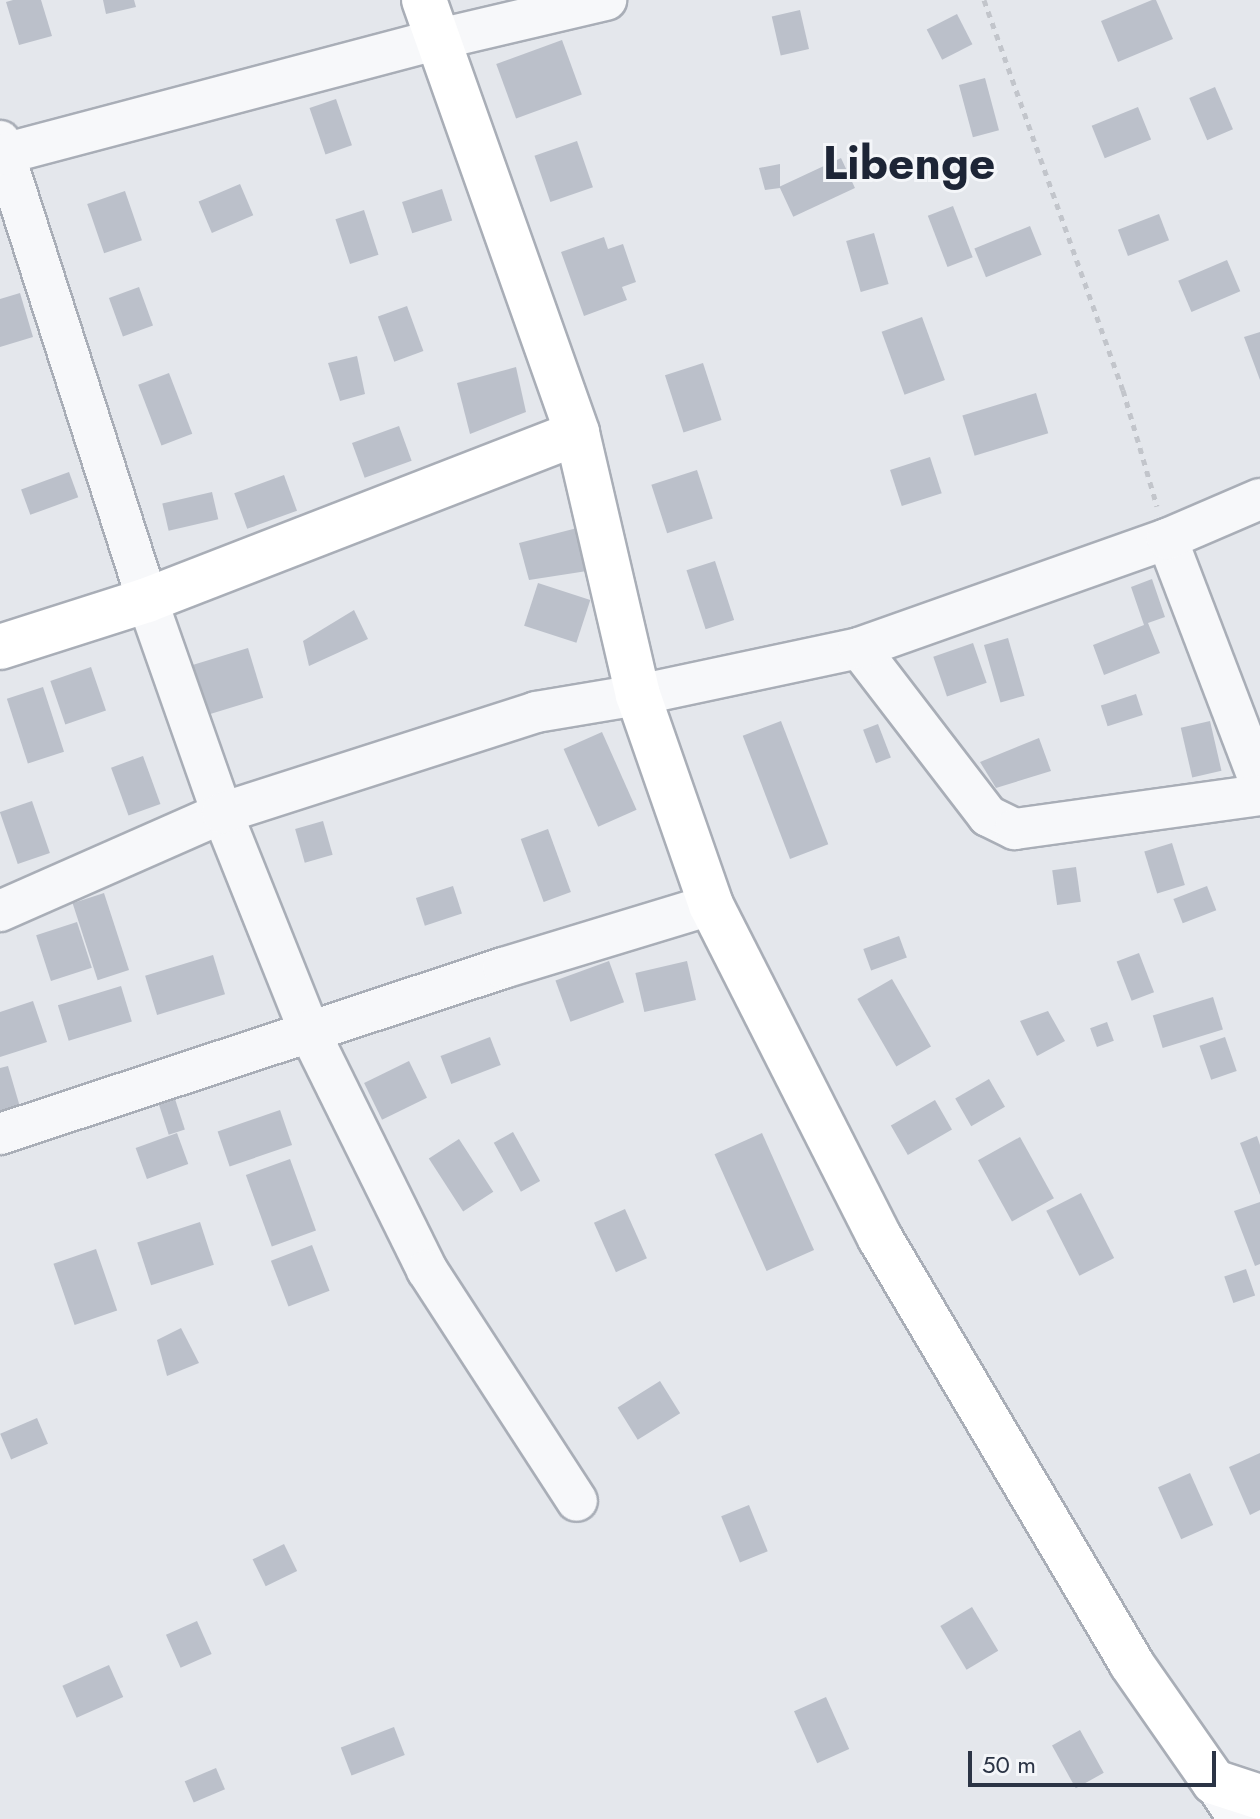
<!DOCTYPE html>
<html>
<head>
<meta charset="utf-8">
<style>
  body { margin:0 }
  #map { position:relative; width:1260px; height:1819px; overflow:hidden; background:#e4e7ec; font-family:Jost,sans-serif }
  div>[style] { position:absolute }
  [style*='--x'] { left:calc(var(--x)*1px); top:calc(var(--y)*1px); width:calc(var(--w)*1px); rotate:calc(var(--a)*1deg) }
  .building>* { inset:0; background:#bbc0ca; transform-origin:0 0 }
  .path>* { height:5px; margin-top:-2.5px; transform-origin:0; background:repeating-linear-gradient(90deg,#c2c5cb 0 6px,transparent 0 12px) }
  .roads { filter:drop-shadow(2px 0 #a9aeb7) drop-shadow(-2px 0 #a9aeb7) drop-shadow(0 2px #a9aeb7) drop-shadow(0 -2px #a9aeb7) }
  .street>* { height:40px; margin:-20px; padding:0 20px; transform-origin:20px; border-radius:20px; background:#f7f8fa }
  .secondary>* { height:44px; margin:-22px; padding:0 22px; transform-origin:22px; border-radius:22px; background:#fff }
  span { translate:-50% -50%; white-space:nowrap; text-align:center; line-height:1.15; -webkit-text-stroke:6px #f4f6f9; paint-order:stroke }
  .town-label { font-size:46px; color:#1d2536; font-weight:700 }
  .scale { position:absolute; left:968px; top:1751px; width:248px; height:36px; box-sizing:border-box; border:4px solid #2b3445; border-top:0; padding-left:10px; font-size:24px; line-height:28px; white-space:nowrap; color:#2b3445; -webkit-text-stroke:6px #f4f6f9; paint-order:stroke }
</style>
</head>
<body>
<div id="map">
  <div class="building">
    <div style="clip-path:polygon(13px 0,41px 0,52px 36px,19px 45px,6px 2px)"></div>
    <div style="clip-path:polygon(103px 0,134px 0,136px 7px,106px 14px)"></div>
    <div style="clip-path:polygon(1152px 0,1156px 0,1173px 39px,1118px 62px,1101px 21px)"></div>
    <div style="left:800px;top:10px;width:40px;height:29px;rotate:77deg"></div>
    <div style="left:957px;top:14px;width:34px;height:34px;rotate:63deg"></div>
    <div style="left:562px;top:40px;width:58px;height:70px;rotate:70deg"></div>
    <div style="left:985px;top:78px;width:54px;height:27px;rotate:75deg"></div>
    <div style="left:1215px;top:87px;width:46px;height:28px;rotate:67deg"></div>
    <div style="left:336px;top:99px;width:49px;height:28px;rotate:71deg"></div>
    <div style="left:1138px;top:107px;width:35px;height:50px;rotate:68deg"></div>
    <div style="left:577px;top:141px;width:49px;height:45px;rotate:71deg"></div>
    <div style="left:841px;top:158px;width:33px;height:68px;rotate:65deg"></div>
    <div style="clip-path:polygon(780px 164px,780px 188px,765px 190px,759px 168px)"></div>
    <div style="left:240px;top:184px;width:34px;height:45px;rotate:67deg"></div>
    <div style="left:442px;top:189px;width:33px;height:42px;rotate:72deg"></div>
    <div style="left:125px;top:191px;width:52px;height:40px;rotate:71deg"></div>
    <div style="left:953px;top:206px;width:55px;height:27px;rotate:69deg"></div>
    <div style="left:364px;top:210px;width:47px;height:30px;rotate:72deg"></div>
    <div style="left:1159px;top:214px;width:28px;height:44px;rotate:69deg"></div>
    <div style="left:1030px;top:226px;width:31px;height:60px;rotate:68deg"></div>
    <div style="left:874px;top:233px;width:53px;height:29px;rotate:74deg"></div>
    <div style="clip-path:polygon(604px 237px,608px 249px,623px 244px,636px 282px,622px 287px,627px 300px,584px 316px,561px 252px)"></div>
    <div style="left:1227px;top:260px;width:34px;height:53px;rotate:67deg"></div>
    <div style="left:139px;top:287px;width:41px;height:32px;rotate:70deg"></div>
    <div style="clip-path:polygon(20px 293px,33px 337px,0 347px,0 299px)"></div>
    <div style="left:407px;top:306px;width:48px;height:31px;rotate:70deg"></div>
    <div style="left:922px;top:317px;width:67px;height:43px;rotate:70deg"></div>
    <div style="clip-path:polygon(1260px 332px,1260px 380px,1244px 337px)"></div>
    <div style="clip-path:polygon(357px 356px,365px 394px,340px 401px,328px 363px)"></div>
    <div style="left:703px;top:363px;width:60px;height:40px;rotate:72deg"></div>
    <div style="clip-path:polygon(516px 367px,526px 412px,470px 434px,457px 383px)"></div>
    <div style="left:169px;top:373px;width:65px;height:33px;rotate:69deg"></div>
    <div style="left:1036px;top:393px;width:42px;height:77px;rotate:73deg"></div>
    <div style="left:399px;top:426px;width:37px;height:50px;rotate:70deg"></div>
    <div style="left:930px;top:457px;width:38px;height:42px;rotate:72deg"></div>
    <div style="left:697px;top:470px;width:51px;height:48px;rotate:72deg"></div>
    <div style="left:69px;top:472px;width:27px;height:51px;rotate:70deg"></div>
    <div style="left:284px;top:475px;width:38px;height:53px;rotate:70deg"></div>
    <div style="left:212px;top:492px;width:28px;height:51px;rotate:77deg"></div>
    <div style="clip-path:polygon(581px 527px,587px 571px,529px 580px,519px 543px)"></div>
    <div style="left:715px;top:561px;width:62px;height:30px;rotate:72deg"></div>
    <div style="clip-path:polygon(1152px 579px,1165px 617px,1148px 623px,1160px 653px,1104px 675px,1093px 645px,1144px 625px,1131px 587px)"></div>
    <div style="left:538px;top:583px;width:55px;height:45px;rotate:18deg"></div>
    <div style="clip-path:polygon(354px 610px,368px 639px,309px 666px,303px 641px)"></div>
    <div style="left:1008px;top:638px;width:60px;height:25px;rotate:74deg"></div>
    <div style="left:973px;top:643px;width:42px;height:42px;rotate:71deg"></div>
    <div style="left:248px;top:648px;width:52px;height:63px;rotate:73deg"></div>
    <div style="left:91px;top:667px;width:46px;height:43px;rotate:71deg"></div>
    <div style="left:43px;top:687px;width:68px;height:38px;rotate:72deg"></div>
    <div style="left:1136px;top:694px;width:22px;height:37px;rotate:72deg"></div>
    <div style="left:781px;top:721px;width:132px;height:41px;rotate:69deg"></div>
    <div style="left:1210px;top:721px;width:51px;height:30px;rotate:77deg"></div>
    <div style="left:878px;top:724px;width:36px;height:16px;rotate:69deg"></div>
    <div style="left:602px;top:732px;width:85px;height:42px;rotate:66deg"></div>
    <div style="clip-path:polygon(1039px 738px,1051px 771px,996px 788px,980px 762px)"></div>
    <div style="left:143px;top:756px;width:51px;height:34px;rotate:70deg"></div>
    <div style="left:32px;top:801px;width:55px;height:34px;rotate:71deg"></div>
    <div style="left:323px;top:821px;width:35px;height:29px;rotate:74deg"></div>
    <div style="left:548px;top:829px;width:67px;height:29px;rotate:70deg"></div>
    <div style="left:1172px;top:843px;width:44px;height:29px;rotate:73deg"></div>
    <div style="left:1076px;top:867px;width:35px;height:24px;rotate:82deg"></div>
    <div style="left:453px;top:886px;width:29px;height:39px;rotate:72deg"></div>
    <div style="left:1207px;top:886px;width:26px;height:36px;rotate:69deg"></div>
    <div style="left:104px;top:893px;width:81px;height:33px;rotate:72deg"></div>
    <div style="left:77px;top:922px;width:48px;height:43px;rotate:72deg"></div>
    <div style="left:899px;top:936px;width:23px;height:38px;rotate:70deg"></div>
    <div style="left:1139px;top:953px;width:42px;height:24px;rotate:69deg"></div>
    <div style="left:213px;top:955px;width:41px;height:71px;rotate:73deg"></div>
    <div style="left:609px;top:961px;width:44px;height:57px;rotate:70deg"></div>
    <div style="left:687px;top:961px;width:40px;height:53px;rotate:77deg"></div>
    <div style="left:892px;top:979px;width:78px;height:40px;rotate:60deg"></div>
    <div style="left:121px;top:986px;width:37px;height:66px;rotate:73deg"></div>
    <div style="left:1213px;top:997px;width:34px;height:63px;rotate:73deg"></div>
    <div style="clip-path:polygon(33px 1001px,47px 1042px,0 1057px,0 1012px)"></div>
    <div style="clip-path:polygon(1048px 1011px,1065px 1041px,1037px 1056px,1020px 1021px)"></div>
    <div style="left:1107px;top:1022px;width:20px;height:18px;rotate:70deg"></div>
    <div style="left:490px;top:1037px;width:30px;height:53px;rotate:69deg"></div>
    <div style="left:1225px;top:1037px;width:36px;height:27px;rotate:71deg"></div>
    <div style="left:409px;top:1061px;width:41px;height:50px;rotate:64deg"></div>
    <div style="clip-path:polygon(8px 1066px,20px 1107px,0 1112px,0 1068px)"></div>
    <div style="left:989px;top:1079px;width:32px;height:39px;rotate:60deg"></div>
    <div style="left:175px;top:1099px;width:32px;height:17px;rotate:72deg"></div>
    <div style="left:935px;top:1100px;width:34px;height:51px;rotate:60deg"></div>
    <div style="left:280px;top:1110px;width:37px;height:66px;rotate:71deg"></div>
    <div style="left:513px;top:1132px;width:56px;height:22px;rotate:61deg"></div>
    <div style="left:177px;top:1133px;width:33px;height:44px;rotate:70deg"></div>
    <div style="left:762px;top:1133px;width:128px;height:52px;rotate:66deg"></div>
    <div style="clip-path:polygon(1257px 1136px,1260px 1145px,1260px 1195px,1240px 1143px)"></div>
    <div style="left:1020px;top:1137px;width:70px;height:48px;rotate:61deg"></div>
    <div style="left:459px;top:1139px;width:63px;height:36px;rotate:57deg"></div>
    <div style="left:290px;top:1159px;width:76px;height:47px;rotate:70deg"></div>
    <div style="left:1081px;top:1193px;width:73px;height:39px;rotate:63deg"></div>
    <div style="clip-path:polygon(1260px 1202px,1260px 1264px,1255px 1266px,1234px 1211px)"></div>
    <div style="left:625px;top:1209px;width:54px;height:34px;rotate:66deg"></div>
    <div style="left:200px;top:1222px;width:45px;height:66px;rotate:72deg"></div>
    <div style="left:312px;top:1245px;width:49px;height:44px;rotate:69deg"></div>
    <div style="left:96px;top:1249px;width:65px;height:45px;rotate:71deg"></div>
    <div style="left:1246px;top:1269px;width:28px;height:23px;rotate:71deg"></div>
    <div style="clip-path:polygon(181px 1328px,199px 1363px,167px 1376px,157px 1340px)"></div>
    <div style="left:660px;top:1381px;width:38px;height:50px;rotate:58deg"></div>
    <div style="left:37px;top:1418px;width:28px;height:40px;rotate:67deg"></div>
    <div style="clip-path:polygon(1260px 1453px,1260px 1510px,1250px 1515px,1229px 1467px)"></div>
    <div style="left:1190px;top:1473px;width:57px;height:35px;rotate:66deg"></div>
    <div style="left:749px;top:1505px;width:50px;height:30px;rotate:68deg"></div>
    <div style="left:284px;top:1544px;width:30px;height:35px;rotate:64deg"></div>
    <div style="left:972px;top:1607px;width:51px;height:37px;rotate:59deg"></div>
    <div style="left:197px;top:1621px;width:36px;height:34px;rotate:66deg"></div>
    <div style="left:109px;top:1665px;width:35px;height:51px;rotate:66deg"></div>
    <div style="left:826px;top:1697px;width:57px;height:35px;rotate:66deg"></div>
    <div style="left:394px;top:1727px;width:30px;height:57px;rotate:69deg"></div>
    <div style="left:1080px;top:1730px;width:49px;height:32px;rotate:61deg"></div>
    <div style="left:216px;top:1768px;width:23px;height:34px;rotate:67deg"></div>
  </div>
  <div class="path">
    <div style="--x:984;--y:0;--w:414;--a:70.4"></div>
    <div style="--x:1123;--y:390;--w:121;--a:73.7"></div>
  </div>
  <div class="roads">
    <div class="street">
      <div style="--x:0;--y:141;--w:482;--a:72.2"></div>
      <div style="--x:147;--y:600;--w:226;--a:70.6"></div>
      <div style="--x:222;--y:813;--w:235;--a:68.2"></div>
      <div style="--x:309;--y:1031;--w:267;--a:63.7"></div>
      <div style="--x:427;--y:1270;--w:275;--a:57"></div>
      <div style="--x:0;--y:155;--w:450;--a:-14.8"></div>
      <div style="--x:435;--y:40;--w:176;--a:-13.2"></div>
      <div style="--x:1167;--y:539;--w:260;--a:69.1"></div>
      <div style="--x:859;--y:648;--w:212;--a:52.5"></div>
      <div style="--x:988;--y:816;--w:30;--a:26"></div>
      <div style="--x:1015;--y:829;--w:247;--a:-7.9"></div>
      <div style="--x:0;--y:911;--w:243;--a:-23.8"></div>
      <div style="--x:222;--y:813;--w:330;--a:-17.8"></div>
      <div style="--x:536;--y:712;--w:103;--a:-9.5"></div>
      <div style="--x:638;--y:695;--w:226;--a:-12"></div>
      <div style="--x:859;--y:648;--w:327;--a:-19.5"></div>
      <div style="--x:1167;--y:539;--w:101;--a:-23.3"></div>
      <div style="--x:0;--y:1134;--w:530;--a:-18.26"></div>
      <div style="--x:503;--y:968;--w:217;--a:-16.9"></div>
      <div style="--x:1214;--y:1782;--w:45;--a:56"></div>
    </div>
    <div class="secondary">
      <div style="--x:424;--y:0;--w:459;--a:70.5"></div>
      <div style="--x:577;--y:433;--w:269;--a:76.9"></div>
      <div style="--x:638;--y:695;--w:222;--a:70.8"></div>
      <div style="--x:711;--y:905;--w:373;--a:63.1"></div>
      <div style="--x:880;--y:1238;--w:494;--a:59.4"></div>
      <div style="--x:1131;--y:1663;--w:145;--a:55.1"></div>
      <div style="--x:1214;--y:1782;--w:48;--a:18.1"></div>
      <div style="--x:0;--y:647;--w:154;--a:-17.7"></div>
      <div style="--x:147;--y:600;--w:461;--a:-21.2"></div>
    </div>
  </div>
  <div class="town-label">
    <span style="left:909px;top:163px">Libenge</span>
  </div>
  <div class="scale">50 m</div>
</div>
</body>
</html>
